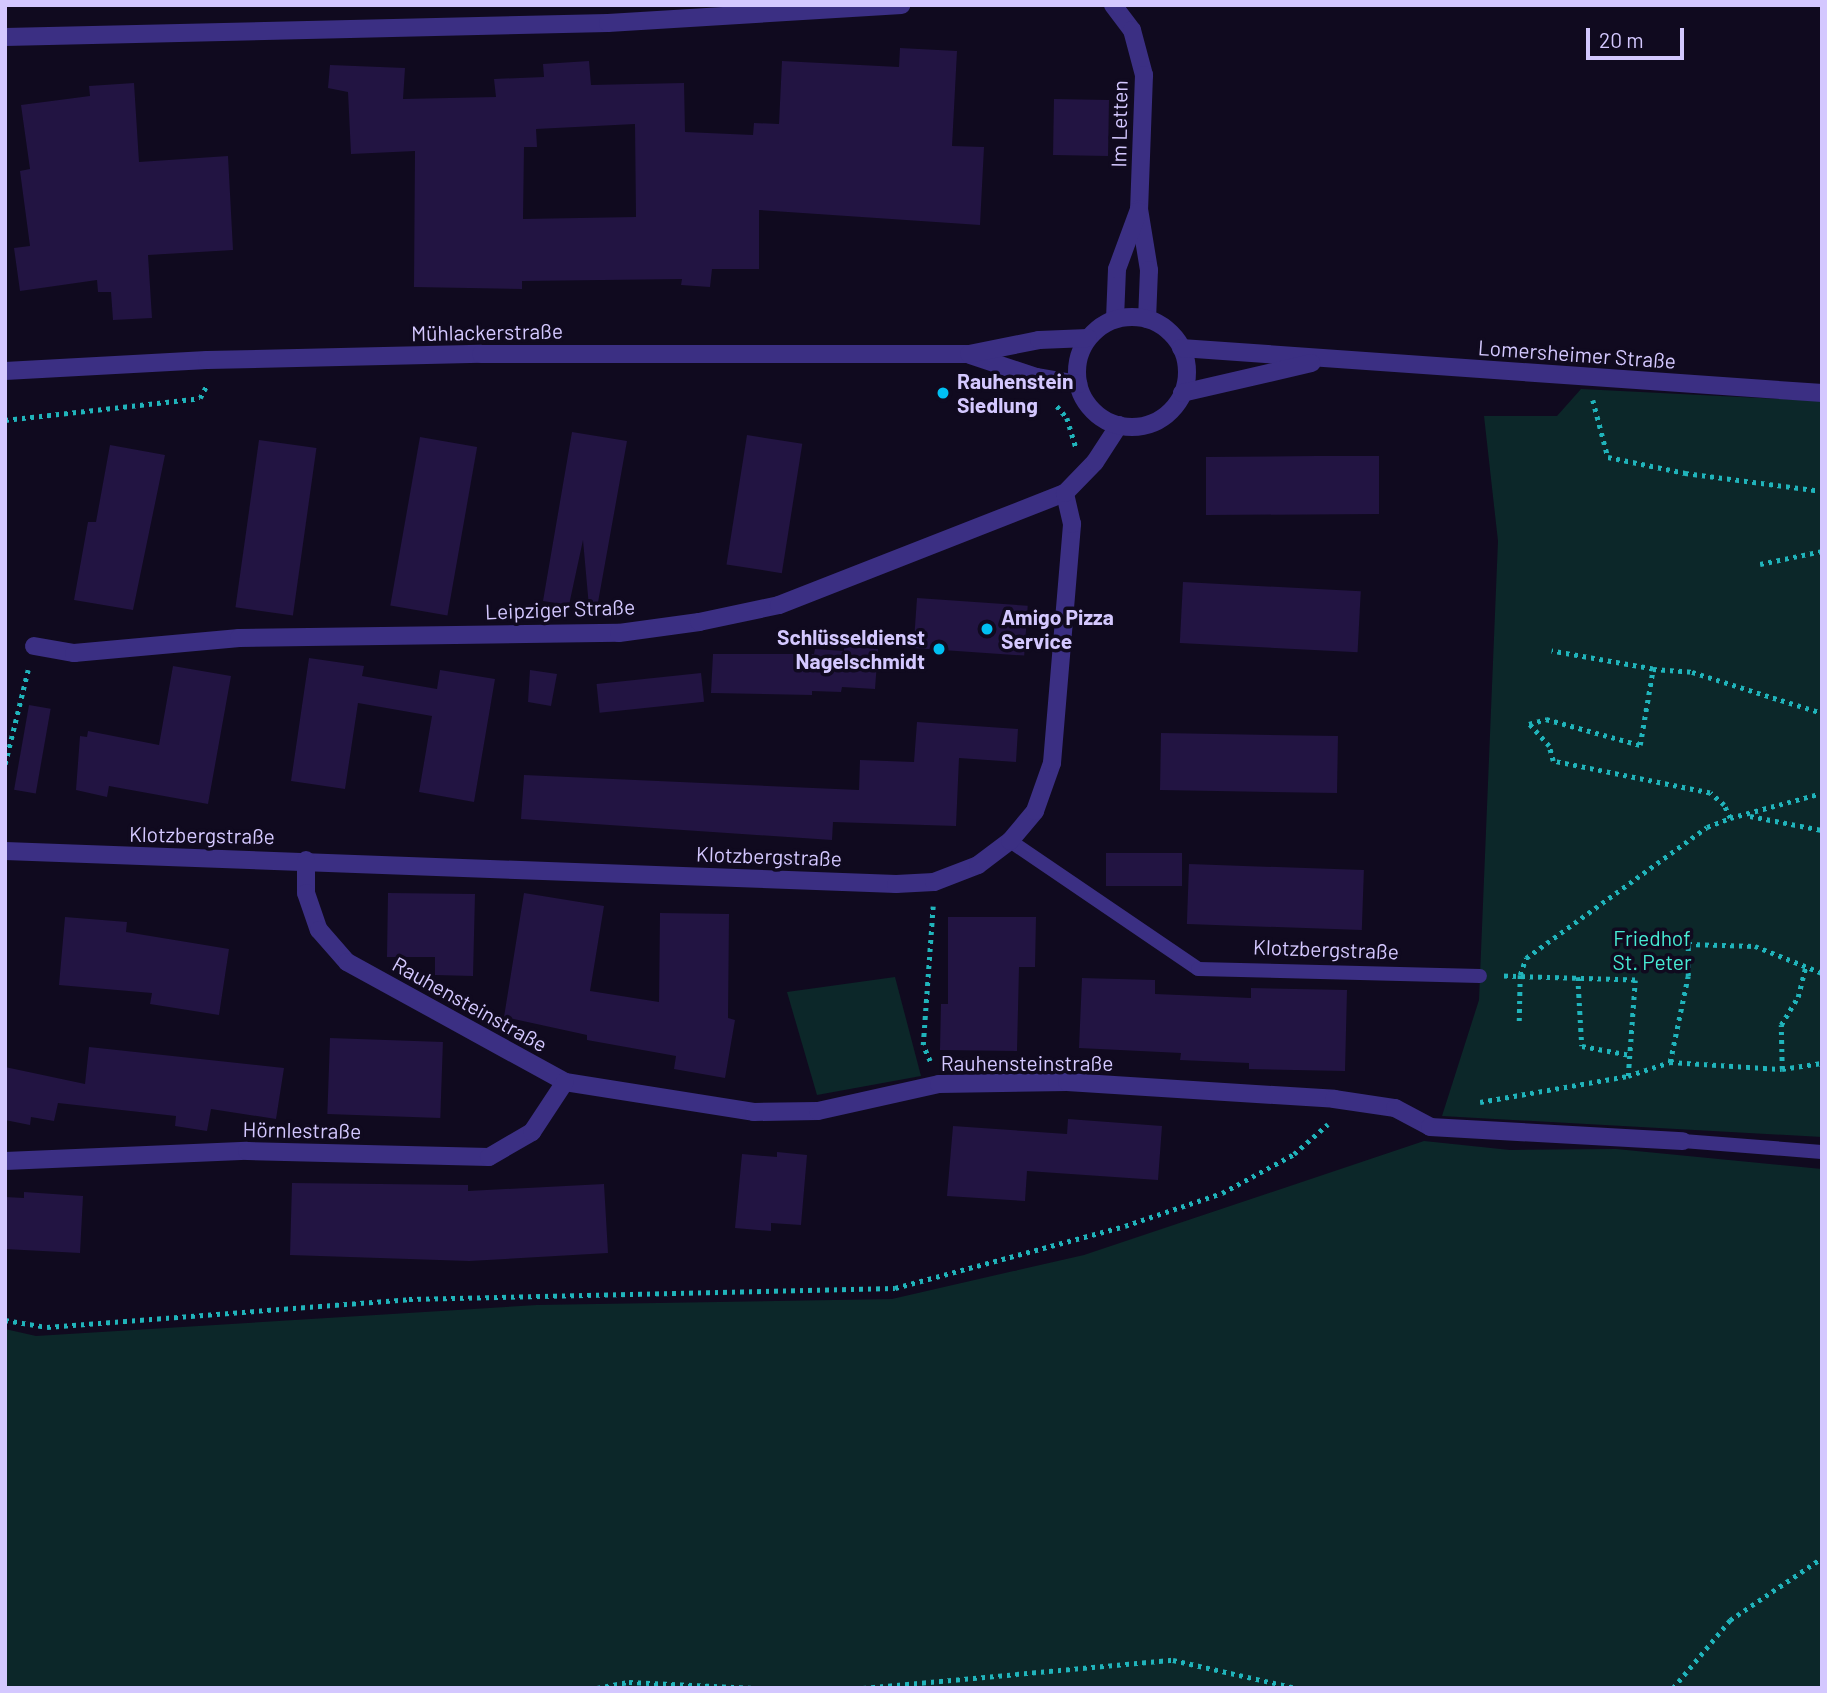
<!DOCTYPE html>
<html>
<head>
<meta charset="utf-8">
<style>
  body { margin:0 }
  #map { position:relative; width:1827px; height:1693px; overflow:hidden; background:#100a1f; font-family:Barlow,sans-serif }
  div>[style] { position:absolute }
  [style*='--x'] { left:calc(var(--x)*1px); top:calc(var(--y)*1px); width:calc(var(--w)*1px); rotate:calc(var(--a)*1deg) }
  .green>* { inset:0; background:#0c2729 }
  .building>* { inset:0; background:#221442; transform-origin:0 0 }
  .path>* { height:4.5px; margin-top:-2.25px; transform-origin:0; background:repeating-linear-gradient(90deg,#20b4bb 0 3.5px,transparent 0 8.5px) }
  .service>* { height:14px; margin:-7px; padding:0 7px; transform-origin:7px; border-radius:7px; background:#3b2f83 }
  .minor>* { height:18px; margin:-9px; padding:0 9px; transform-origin:9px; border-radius:9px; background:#3b2f83 }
  .tertiary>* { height:18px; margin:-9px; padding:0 9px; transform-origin:9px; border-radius:9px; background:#3b2f83 }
  .tertiary>.ring { margin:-9px; padding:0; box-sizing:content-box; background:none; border:18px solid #3b2f83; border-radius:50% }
  .dots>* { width:19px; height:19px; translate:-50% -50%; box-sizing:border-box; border:4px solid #100a1f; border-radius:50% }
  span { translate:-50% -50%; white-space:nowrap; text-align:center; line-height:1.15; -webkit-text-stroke:7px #100a1f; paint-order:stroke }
  .street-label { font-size:21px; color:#d4c8ff }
  .poi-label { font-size:21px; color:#d4c8ff; font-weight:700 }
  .left { translate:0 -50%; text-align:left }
  .right { translate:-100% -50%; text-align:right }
  .park-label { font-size:21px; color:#47ebd4 }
  .frame { position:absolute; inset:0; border:7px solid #d4c8ff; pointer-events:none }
  .scale { position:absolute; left:1586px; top:28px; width:98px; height:32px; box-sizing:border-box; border:4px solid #d4c8ff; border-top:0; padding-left:9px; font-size:21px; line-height:24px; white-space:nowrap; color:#d4c8ff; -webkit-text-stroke:5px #100a1f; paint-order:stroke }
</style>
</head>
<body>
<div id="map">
  <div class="green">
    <div style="clip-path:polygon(1581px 389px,1822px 401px,1822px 1137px,1442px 1116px,1479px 1000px,1498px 541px,1484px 416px,1557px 416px)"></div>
    <div style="clip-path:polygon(895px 977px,921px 1076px,817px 1095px,787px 992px)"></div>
    <div style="clip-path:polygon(1424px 1141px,1510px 1150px,1616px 1149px,1822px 1169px,1822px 1688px,5px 1688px,5px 1329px,36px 1336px,537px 1305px,892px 1299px,1084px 1255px)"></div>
  </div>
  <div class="building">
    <div style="clip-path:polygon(evenodd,900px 48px,957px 51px,952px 146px,984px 147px,980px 225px,759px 210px,759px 269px,712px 269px,710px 287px,681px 285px,682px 279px,522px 281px,522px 289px,414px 287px,415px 151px,351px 154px,348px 92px,328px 88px,330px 65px,405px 68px,403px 99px,496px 97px,494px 79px,544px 77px,543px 64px,589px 61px,591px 85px,684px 83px,685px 132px,753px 135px,754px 123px,779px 124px,782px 61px,899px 67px,900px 48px,635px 124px,636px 217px,523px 219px,524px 147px,537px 147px,536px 129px,635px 124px)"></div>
    <div style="clip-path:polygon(134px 83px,139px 162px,228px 156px,233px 250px,148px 255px,152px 318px,113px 320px,111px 292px,98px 292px,97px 280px,20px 291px,14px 248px,30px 246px,20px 171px,30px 169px,21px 105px,90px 96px,89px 86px)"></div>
    <div style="left:1054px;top:99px;width:55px;height:56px;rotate:1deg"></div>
    <div style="clip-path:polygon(572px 432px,627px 441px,597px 608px,589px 607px,583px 540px,569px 605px,543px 601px)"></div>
    <div style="left:747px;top:435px;width:56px;height:131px;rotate:9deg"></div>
    <div style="left:420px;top:437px;width:58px;height:171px;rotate:10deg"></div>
    <div style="left:259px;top:440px;width:58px;height:169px;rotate:8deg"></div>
    <div style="clip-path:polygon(110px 445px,165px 455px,133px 610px,74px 600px,88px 522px,96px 522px)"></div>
    <div style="clip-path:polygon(1317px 456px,1379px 456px,1379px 514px,1206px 515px,1206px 457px)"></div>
    <div style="left:1183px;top:582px;width:178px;height:61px;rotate:3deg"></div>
    <div style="left:917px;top:598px;width:111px;height:50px;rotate:4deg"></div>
    <div style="clip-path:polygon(844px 646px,878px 649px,875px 689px,842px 687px,841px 692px,812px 691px,812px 695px,711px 693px,713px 654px,814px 654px,815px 649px,844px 651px)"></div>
    <div style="clip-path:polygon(309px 658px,364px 666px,362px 676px,437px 689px,440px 670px,495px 679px,474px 802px,419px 792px,432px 716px,358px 703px,345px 789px,291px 781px)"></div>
    <div style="clip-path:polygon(173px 666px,231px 676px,208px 804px,109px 786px,107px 797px,76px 790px,80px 736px,87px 737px,88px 731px,159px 745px)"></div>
    <div style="clip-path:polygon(530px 670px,557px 674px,551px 706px,528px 702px)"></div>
    <div style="left:701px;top:673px;width:29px;height:105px;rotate:84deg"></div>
    <div style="left:29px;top:705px;width:22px;height:86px;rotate:10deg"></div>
    <div style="clip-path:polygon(917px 722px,1018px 729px,1016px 762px,959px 758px,956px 826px,833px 822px,832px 840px,521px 819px,524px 775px,859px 790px,860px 760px,914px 762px)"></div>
    <div style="left:1161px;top:733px;width:177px;height:57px;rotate:1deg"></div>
    <div style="left:1106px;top:853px;width:76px;height:33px"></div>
    <div style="left:1189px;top:864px;width:175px;height:60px;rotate:2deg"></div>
    <div style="clip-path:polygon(388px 893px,475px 894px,473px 976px,435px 975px,435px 957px,387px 957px)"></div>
    <div style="clip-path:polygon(524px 893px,604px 906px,590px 991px,659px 1002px,660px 913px,729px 914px,728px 1018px,735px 1020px,725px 1078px,674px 1069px,676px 1056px,587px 1040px,587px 1035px,504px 1017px)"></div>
    <div style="clip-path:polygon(65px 917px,127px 922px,126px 932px,229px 949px,219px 1015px,150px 1004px,152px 993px,59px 985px)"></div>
    <div style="clip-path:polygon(948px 917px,1036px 917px,1035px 967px,1019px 967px,1017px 1051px,940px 1050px,941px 1004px,948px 1004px)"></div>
    <div style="clip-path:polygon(1082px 978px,1155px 980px,1155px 994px,1251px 998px,1251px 988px,1347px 990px,1345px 1071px,1249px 1069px,1249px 1063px,1180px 1060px,1181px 1053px,1079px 1048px)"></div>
    <div style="left:330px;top:1038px;width:113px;height:76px;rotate:2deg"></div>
    <div style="clip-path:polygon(89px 1047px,284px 1068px,276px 1119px,211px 1109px,207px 1131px,175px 1126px,176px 1116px,58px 1103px,54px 1121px,31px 1117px,30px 1125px,5px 1120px,5px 1067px,85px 1084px)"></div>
    <div style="clip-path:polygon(1068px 1119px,1162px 1126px,1158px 1180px,1027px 1171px,1025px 1201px,947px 1196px,953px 1126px,1067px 1134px)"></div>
    <div style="clip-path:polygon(777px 1152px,807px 1155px,801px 1225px,771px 1223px,771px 1231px,735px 1228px,742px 1154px,777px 1157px)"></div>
    <div style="clip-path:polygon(292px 1183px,468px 1185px,468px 1191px,604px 1184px,608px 1253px,469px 1261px,290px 1255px)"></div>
    <div style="clip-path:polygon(24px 1192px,83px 1196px,80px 1253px,5px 1249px,5px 1197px,24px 1198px)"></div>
  </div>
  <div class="path">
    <div style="--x:1593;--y:400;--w:59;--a:75.3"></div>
    <div style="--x:1608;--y:457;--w:79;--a:11.7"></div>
    <div style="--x:1685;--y:473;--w:138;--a:7.5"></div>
    <div style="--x:1057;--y:406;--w:16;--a:50"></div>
    <div style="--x:1067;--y:418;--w:31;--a:73"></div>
    <div style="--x:5;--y:420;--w:196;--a:-6.4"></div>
    <div style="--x:200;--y:398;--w:15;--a:-62"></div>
    <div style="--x:1760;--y:564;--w:63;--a:-11.8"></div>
    <div style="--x:1653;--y:669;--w:39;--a:4"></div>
    <div style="--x:1692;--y:672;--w:136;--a:17.5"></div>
    <div style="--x:5;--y:764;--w:97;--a:-76.3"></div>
    <div style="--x:1750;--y:816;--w:73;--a:11"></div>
    <div style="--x:1730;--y:818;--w:95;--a:-15.2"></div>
    <div style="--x:1578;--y:977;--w:69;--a:86.7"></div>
    <div style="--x:1582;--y:1046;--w:49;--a:10.6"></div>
    <div style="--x:1519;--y:1021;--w:46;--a:-88.8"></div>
    <div style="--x:1520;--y:975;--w:18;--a:-71"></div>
    <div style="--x:1526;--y:958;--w:223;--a:-35.9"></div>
    <div style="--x:1707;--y:827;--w:25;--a:-21"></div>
    <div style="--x:1730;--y:818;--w:14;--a:-115"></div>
    <div style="--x:1724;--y:805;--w:18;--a:-139"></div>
    <div style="--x:1710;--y:793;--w:160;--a:-168.5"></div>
    <div style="--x:1553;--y:761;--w:16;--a:-105"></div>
    <div style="--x:1549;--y:746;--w:30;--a:-132"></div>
    <div style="--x:1529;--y:724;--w:18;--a:-16"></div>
    <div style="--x:1546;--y:719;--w:98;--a:15.5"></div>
    <div style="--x:1640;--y:745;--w:77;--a:-80.3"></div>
    <div style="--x:1653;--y:669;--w:103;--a:-169.9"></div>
    <div style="--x:930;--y:1061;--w:17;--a:-114"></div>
    <div style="--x:923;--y:1045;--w:139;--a:-85.9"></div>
    <div style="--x:1670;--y:1062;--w:88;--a:-78.2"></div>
    <div style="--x:1688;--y:976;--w:32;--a:-90"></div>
    <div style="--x:1688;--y:944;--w:67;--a:1.7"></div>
    <div style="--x:1755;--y:946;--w:72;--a:21.9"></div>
    <div style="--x:1782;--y:1069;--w:44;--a:-91.3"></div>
    <div style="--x:1781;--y:1025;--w:33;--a:-59"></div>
    <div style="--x:1798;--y:997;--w:32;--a:-76"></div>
    <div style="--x:1628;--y:1076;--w:44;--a:-18.4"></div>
    <div style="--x:1670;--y:1062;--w:112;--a:3.6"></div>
    <div style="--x:1782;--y:1069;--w:40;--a:-8.5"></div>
    <div style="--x:1480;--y:1102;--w:150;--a:-10"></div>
    <div style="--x:1628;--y:1076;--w:96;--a:-85.8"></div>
    <div style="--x:1635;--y:980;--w:133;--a:-178.3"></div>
    <div style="--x:5;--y:1320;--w:43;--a:9.5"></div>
    <div style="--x:47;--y:1327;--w:363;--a:-4.4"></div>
    <div style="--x:409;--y:1299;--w:486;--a:-1.3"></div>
    <div style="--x:895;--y:1288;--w:238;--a:-15.1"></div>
    <div style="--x:1125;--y:1226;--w:102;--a:-18.8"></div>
    <div style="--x:1222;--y:1193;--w:82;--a:-28.4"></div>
    <div style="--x:1294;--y:1154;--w:45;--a:-41.4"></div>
    <div style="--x:597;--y:1688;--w:33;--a:-11"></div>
    <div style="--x:629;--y:1682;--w:126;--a:2.7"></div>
    <div style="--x:863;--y:1688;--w:311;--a:-5.2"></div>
    <div style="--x:1173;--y:1660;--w:126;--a:12.8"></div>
    <div style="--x:1673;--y:1688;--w:89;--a:-50"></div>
    <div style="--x:1730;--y:1620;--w:111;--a:-34"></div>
  </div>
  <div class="service">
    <div style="--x:1010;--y:841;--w:227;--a:34.2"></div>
    <div style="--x:1198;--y:969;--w:282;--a:1.4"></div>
    <div style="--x:1683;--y:1141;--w:139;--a:4.5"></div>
  </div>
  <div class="minor">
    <div style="--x:1113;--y:5;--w:31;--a:53"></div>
    <div style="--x:1132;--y:30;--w:47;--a:75.1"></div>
    <div style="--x:1144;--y:75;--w:134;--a:92.1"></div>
    <div style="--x:1139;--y:209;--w:62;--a:80.7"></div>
    <div style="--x:1149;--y:270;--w:49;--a:92.3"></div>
    <div style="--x:5;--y:37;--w:603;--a:-1.33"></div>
    <div style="--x:608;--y:23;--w:294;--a:-3.5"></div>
    <div style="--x:1115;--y:319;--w:50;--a:-87.7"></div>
    <div style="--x:1117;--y:269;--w:61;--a:-69.8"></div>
    <div style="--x:34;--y:646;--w:41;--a:9.9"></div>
    <div style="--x:74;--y:653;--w:166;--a:-5.2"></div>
    <div style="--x:239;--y:638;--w:380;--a:-0.8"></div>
    <div style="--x:619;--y:633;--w:81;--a:-7.8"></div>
    <div style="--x:699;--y:622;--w:82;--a:-12"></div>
    <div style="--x:779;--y:605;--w:307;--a:-21.4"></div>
    <div style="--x:5;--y:851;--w:892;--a:2.12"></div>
    <div style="--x:896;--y:884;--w:38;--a:-3"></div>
    <div style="--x:934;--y:882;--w:47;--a:-21.1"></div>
    <div style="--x:978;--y:865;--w:40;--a:-37"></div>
    <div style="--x:1010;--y:841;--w:39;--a:-50"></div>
    <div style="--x:1035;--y:811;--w:51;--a:-70.5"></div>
    <div style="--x:1052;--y:763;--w:240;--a:-85.2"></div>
    <div style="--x:1072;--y:524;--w:32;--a:-103"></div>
    <div style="--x:1065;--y:493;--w:43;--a:-45.9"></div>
    <div style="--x:1095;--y:462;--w:44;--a:-57"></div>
    <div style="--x:306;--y:860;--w:33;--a:90"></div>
    <div style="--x:306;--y:893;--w:39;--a:71"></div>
    <div style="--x:319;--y:930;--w:43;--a:48.8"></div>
    <div style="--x:347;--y:962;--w:249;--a:28.8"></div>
    <div style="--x:565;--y:1082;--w:191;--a:9"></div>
    <div style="--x:754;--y:1112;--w:64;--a:-0.9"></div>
    <div style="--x:818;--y:1111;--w:124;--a:-12.6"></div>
    <div style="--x:939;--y:1084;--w:128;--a:-0.9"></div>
    <div style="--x:1067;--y:1082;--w:268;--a:3.6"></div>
    <div style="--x:1334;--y:1099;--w:62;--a:8.4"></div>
    <div style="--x:1395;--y:1108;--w:40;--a:28"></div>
    <div style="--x:1430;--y:1127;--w:253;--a:3.2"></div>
    <div style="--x:5;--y:1161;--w:242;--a:-2.4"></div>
    <div style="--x:247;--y:1151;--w:242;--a:1.4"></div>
    <div style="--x:489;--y:1157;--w:50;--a:-30.2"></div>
    <div style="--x:532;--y:1132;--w:60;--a:-56.6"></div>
  </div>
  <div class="tertiary">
    <div class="ring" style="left:1077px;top:317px;width:92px;height:92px"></div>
    <div style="--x:1181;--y:348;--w:643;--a:4.02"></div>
    <div style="--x:970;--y:355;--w:70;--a:18.4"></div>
    <div style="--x:1036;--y:377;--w:43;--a:9.5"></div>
    <div style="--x:5;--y:371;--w:202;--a:-3.1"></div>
    <div style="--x:207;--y:360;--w:274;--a:-1.3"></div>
    <div style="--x:481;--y:354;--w:488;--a:0"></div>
    <div style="--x:969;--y:354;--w:71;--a:-11.3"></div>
    <div style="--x:1039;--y:340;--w:49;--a:-2.3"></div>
    <div style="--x:1182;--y:393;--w:133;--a:-13"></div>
  </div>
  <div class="dots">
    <div style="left:943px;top:393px;background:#00c0f3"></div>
    <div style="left:987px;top:629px;background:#00c0f3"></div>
    <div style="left:939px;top:649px;background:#00c0f3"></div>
  </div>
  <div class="street-label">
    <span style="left:1119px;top:124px;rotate:-89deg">Im Letten</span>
    <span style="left:487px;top:332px;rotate:-1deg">Mühlackerstraße</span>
    <span style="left:1577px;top:354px;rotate:4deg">Lomersheimer Straße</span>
    <span style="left:560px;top:609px;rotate:-2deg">Leipziger Straße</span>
    <span style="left:202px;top:835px;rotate:1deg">Klotzbergstraße</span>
    <span style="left:769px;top:856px;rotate:2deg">Klotzbergstraße</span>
    <span style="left:1326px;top:949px;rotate:2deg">Klotzbergstraße</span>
    <span style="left:470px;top:1004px;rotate:29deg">Rauhensteinstraße</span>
    <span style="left:1027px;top:1063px">Rauhensteinstraße</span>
    <span style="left:302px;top:1130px;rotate:1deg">Hörnlestraße</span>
  </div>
  <div class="poi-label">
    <span class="left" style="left:957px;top:393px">Rauhenstein<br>Siedlung</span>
    <span class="left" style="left:1001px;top:629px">Amigo Pizza<br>Service</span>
    <span class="right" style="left:925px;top:649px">Schlüsseldienst<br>Nagelschmidt</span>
  </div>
  <div class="park-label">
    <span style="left:1652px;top:950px">Friedhof<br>St. Peter</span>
  </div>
  <div class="frame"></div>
  <div class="scale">20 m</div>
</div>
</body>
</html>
